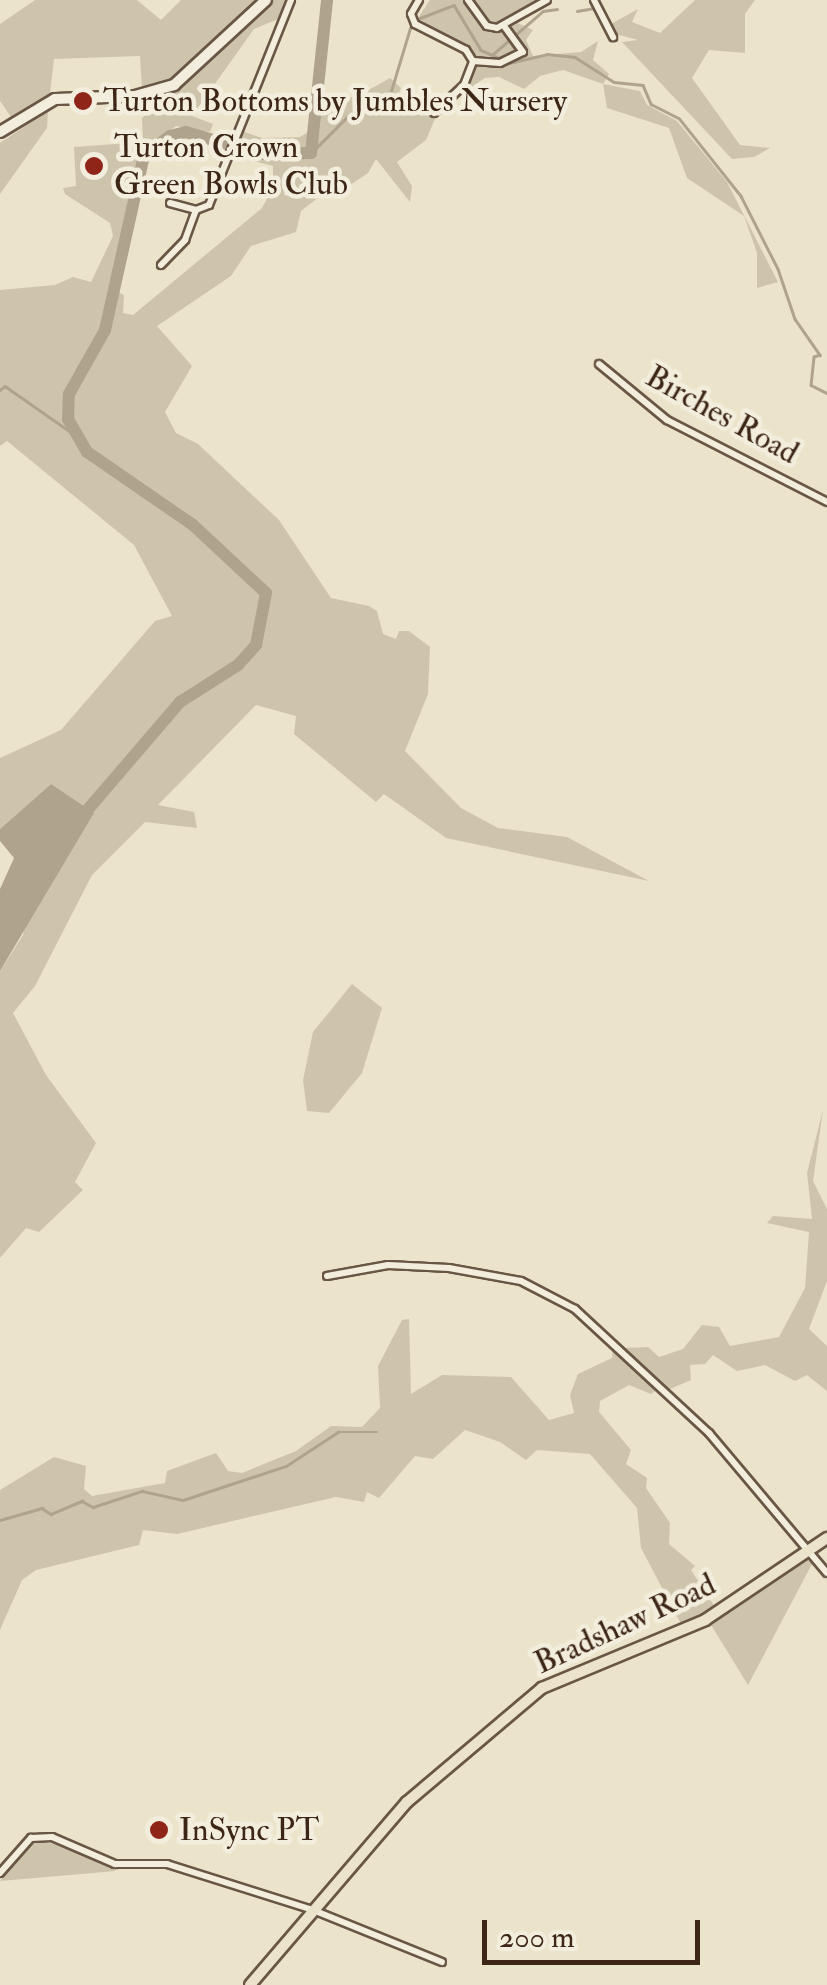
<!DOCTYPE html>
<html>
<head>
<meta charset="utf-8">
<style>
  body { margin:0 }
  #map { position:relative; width:827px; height:1985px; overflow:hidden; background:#ebe4ca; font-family:"IM FELL Double Pica",serif }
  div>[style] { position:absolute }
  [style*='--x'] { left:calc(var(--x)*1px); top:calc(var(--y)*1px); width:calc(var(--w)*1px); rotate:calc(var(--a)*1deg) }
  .green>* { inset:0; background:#cec4ac }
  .water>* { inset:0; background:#b0a38d }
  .stream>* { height:2.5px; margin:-1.25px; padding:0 1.25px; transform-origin:1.25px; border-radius:1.25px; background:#b0a38d }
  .river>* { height:12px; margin:-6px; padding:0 6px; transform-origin:6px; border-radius:6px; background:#b0a38d }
  .roads { filter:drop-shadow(2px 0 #695644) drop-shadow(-2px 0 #695644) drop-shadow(0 2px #695644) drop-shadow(0 -2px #695644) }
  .street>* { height:6px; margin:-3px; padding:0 3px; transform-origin:3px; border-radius:3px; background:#f2eddd }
  .secondary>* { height:10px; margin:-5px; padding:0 5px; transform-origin:5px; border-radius:5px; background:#f2eddd }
  .primary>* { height:10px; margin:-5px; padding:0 5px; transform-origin:5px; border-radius:5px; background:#ebe4ca }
  .dots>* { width:28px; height:28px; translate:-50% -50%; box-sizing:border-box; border:5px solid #f2eddd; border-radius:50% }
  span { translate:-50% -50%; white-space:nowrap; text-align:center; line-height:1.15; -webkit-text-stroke:9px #f2eddd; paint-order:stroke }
  .poi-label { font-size:32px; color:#3e2617 }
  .left { translate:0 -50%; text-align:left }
  .street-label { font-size:32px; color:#3e2617 }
  .scale { position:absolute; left:482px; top:1920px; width:218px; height:45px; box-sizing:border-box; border:5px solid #3e2617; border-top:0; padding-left:12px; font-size:30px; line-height:35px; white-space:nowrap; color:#3e2617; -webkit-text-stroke:8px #f2eddd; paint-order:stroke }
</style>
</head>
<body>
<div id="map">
  <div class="green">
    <div style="clip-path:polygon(35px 0,137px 0,161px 20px,181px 0,261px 0,165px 84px,142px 90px,140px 56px,54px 59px,50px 94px,11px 117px,0 101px,0 24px)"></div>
    <div style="clip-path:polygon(272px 0,287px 0,278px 19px,254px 29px,192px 116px,213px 124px,210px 132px,176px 126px,141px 153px,112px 289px,124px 295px,123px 313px,133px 315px,262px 208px,273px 188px,273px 166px,232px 155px,242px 131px,262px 138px,300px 137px,318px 126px,322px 102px,358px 96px,390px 78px,401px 88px,394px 110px,423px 98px,433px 109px,437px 114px,426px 140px,397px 162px,412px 186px,410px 202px,376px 159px,368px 173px,331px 198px,324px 193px,301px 211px,296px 232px,251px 246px,231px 276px,157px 326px,192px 366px,165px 412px,176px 433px,198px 444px,279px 520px,331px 598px,369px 606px,377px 611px,383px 634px,396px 639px,399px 631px,409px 631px,430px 647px,428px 694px,405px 751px,461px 808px,498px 828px,567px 837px,649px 881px,446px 838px,384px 794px,376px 802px,294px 734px,296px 716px,256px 705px,158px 805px,194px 812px,197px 828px,145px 822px,92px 875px,35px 986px,13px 1013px,46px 1075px,96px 1143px,75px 1182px,83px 1190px,39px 1232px,26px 1228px,0 1258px,0 971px,23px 935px,51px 784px,0 829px,0 758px,61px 730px,155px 621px,172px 616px,134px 545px,7px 441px,0 446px,0 290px,55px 285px,73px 277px,91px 282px,113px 236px,110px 223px,65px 194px,63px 188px,76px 186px,74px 147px,143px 142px,142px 118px)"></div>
    <div style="clip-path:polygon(430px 0,540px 0,513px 21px,533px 30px,526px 40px,533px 56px,581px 52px,598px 41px,593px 60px,609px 74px,603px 84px,640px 91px,647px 105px,677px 121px,727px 182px,778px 282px,757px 288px,757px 253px,744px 216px,687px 178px,669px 128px,607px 108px,603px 84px,563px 70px,540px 76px,524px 89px,499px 77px,485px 78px,462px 94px,477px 56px,418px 18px)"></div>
    <div style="clip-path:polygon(695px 0,755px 0,745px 14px,745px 53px,709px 50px,692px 78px,740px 145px,770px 148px,754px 157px,732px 159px,622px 42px,638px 40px,616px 34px,611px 24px,638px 9px,632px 22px,660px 33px)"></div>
    <div style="clip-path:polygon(48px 111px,47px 128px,0 194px,0 143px)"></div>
    <div style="clip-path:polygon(352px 984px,382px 1008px,362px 1073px,329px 1113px,307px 1111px,303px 1080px,313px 1032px)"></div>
    <div style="clip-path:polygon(823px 1110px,813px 1181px,827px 1209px,827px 1281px,809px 1329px,827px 1346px,827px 1391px,807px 1375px,795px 1381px,765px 1365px,737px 1371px,713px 1355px,705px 1364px,690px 1365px,691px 1380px,668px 1390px,623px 1348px,648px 1347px,659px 1357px,683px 1349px,702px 1325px,719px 1327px,730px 1346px,779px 1337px,805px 1288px,809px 1232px,767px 1223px,773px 1216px,812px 1219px,807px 1173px)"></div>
    <div style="clip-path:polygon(409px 1319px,411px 1394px,442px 1375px,511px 1377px,549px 1420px,574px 1413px,570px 1395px,578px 1374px,612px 1358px,613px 1346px,658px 1389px,651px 1394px,629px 1385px,600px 1401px,599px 1412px,631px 1450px,626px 1464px,647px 1478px,646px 1488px,670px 1523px,669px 1544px,695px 1566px,691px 1570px,715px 1607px,681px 1624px,641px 1548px,637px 1508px,590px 1454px,537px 1450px,526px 1460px,500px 1442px,465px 1430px,433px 1459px,415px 1456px,379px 1498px,367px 1492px,364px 1502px,336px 1497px,177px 1534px,143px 1530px,139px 1545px,36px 1570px,22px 1580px,0 1630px,0 1490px,54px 1457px,86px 1466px,84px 1489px,92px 1496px,165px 1483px,167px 1471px,216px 1453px,228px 1471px,242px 1473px,296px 1451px,331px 1426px,362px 1427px,380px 1408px,378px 1366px,402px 1320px)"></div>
    <div style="clip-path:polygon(808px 1560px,812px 1564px,748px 1685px,711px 1625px)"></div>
    <div style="clip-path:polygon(37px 1840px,73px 1849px,116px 1871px,0 1881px)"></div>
  </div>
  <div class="water">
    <div style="clip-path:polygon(51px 784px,94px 813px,0 971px,0 889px,14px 858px,0 841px,0 829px)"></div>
  </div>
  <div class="stream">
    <div style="--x:577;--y:11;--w:17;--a:-10"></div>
    <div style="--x:420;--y:18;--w:36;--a:-21"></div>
    <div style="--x:454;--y:5;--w:52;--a:59"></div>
    <div style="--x:481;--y:50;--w:12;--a:24"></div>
    <div style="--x:492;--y:55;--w:67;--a:-40.8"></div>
    <div style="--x:543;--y:11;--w:14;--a:-8"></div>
    <div style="--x:492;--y:55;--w:11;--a:22"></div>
    <div style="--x:509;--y:63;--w:39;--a:-13"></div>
    <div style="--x:547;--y:54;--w:28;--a:6"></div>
    <div style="--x:575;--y:57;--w:46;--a:32.7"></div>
    <div style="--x:614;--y:82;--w:29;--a:6"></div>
    <div style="--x:643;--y:85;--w:21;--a:67"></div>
    <div style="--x:651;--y:104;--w:31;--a:27"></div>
    <div style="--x:679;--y:118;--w:100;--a:51.5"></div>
    <div style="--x:741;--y:196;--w:82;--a:63.1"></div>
    <div style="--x:778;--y:269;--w:53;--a:71.2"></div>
    <div style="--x:795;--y:319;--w:44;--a:55.2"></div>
    <div style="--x:820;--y:355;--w:6;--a:162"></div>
    <div style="--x:814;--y:357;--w:28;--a:96"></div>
    <div style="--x:811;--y:385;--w:18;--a:27"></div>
    <div style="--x:311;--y:153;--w:54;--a:-45"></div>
    <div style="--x:349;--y:115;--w:41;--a:-19.7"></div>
    <div style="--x:388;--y:101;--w:76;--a:-73.2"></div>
    <div style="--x:0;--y:390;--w:6;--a:-39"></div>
    <div style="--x:5;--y:386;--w:89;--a:34.9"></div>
    <div style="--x:0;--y:1520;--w:44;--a:-15.9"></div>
    <div style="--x:42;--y:1508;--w:11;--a:34"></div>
    <div style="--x:51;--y:1514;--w:34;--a:-23"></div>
    <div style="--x:82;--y:1501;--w:13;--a:29"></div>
    <div style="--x:93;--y:1507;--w:52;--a:-18.1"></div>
    <div style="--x:142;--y:1491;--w:42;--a:12.4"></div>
    <div style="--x:183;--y:1500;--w:108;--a:-18.3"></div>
    <div style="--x:286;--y:1466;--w:62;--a:-33.2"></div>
    <div style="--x:338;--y:1432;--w:39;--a:0"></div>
  </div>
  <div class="river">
    <div style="--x:78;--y:821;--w:157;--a:-49.4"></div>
    <div style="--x:180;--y:702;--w:69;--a:-32.5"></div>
    <div style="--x:238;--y:665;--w:27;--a:-48"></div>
    <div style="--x:256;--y:645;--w:53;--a:-79.1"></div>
    <div style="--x:266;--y:593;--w:100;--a:-137"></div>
    <div style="--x:193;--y:525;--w:129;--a:-145.4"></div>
    <div style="--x:87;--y:452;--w:38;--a:-120"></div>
    <div style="--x:68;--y:419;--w:25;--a:-88"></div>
    <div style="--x:69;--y:394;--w:73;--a:-60.6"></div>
    <div style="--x:105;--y:330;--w:178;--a:-77.4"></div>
    <div style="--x:144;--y:156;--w:33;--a:-38"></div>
    <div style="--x:170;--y:136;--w:16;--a:-14"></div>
    <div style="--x:186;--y:132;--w:78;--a:16.3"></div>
    <div style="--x:261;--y:154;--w:50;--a:-1.1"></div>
    <div style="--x:311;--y:153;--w:154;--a:-84"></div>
  </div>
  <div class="roads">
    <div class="street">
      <div style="--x:419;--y:0;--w:16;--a:120"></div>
      <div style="--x:411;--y:14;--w:11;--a:68"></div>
      <div style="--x:415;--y:24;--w:57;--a:27"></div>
      <div style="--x:466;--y:50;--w:13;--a:58"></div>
      <div style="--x:468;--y:0;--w:32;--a:54"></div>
      <div style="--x:487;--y:26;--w:10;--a:11"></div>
      <div style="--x:497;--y:28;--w:57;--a:-29.2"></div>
      <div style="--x:594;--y:0;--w:42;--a:62.8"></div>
      <div style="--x:473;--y:61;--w:27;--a:4"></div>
      <div style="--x:500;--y:63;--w:25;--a:-26"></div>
      <div style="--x:523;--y:52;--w:31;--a:-126"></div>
      <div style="--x:434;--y:113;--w:41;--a:-43"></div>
      <div style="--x:464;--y:85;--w:26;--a:-69"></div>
      <div style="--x:170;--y:203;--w:27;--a:15"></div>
      <div style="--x:196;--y:210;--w:14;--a:-21"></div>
      <div style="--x:209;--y:205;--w:221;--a:-68.2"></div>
      <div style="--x:161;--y:265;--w:35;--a:-46"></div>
      <div style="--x:185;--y:240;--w:32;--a:-70"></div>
      <div style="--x:599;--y:364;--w:88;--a:39.5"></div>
      <div style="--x:667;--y:420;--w:180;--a:27.1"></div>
      <div style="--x:327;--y:1276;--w:62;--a:-10.2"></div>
      <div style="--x:388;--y:1265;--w:61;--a:2.8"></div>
      <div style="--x:449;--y:1268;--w:73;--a:10.2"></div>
      <div style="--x:521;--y:1281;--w:61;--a:27.4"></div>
      <div style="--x:575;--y:1309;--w:183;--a:42.8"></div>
      <div style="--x:709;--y:1433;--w:183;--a:49.9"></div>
      <div style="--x:0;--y:1873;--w:47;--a:-48.5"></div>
      <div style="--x:31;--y:1838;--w:21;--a:-3"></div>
      <div style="--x:52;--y:1837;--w:69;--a:23.2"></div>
      <div style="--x:115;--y:1864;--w:52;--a:0"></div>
      <div style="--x:167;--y:1864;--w:153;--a:17.5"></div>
      <div style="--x:313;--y:1910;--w:139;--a:22"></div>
    </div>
    <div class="secondary">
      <div style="--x:0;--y:132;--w:64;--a:-31"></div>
      <div style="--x:55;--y:99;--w:80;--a:-2.1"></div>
      <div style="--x:135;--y:96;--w:41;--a:-15.8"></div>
      <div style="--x:174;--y:85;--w:125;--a:-42.7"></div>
    </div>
    <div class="primary">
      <div style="--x:250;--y:1985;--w:241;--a:-49.4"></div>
      <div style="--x:407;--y:1802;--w:177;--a:-40.2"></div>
      <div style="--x:542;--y:1688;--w:177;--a:-22.6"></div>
      <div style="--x:705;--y:1620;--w:147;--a:-33.9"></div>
    </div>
  </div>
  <div class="dots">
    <div style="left:83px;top:101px;background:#8f2418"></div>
    <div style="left:94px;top:166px;background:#8f2418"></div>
    <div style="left:159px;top:1830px;background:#8f2418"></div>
  </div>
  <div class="poi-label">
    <span class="left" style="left:103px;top:101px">Turton Bottoms by Jumbles Nursery</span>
    <span class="left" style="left:114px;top:166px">Turton Crown<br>Green Bowls Club</span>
    <span class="left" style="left:179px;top:1830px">InSync PT</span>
  </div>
  <div class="street-label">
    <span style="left:722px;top:415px;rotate:29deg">Birches Road</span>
    <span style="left:625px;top:1624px;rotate:-25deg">Bradshaw Road</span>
  </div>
  <div class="scale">200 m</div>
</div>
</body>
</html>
